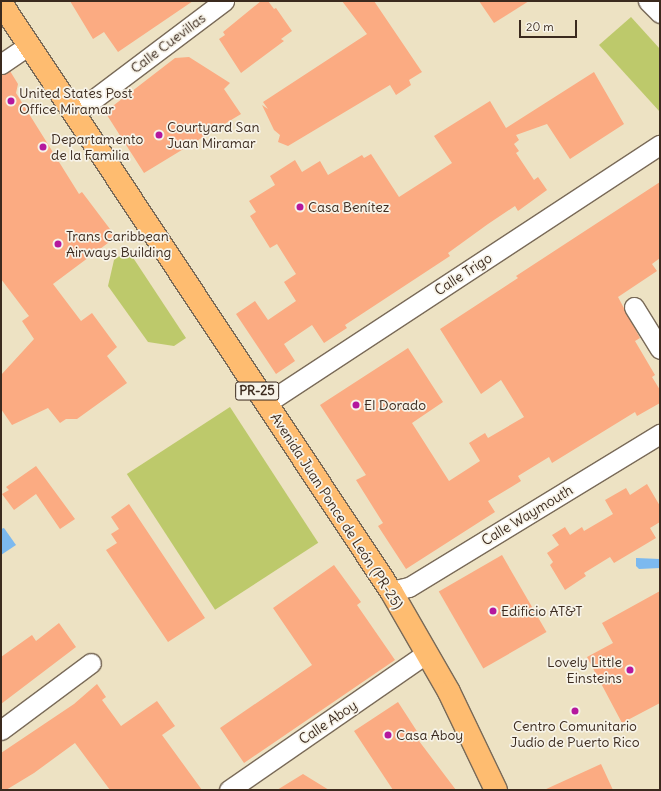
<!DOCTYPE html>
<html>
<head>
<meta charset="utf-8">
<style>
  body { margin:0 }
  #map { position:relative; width:661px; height:791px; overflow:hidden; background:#ede2c3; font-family:Delius,sans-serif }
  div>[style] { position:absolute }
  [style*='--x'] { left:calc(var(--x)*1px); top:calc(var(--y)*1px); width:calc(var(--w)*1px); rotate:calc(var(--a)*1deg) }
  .green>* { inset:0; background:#bdc96b; transform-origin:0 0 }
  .water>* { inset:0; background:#7cb9ef }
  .building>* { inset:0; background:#fbab82; transform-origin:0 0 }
  .roads { filter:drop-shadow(1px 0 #796a58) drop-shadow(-1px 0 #796a58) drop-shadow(0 1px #796a58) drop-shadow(0 -1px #796a58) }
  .street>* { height:19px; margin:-9.5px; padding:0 9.5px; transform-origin:9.5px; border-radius:9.5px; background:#fff }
  .primary>* { height:22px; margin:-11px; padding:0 11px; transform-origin:11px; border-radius:11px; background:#febc70 }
  .dots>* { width:11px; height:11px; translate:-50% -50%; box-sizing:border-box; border:2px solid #f7f3e8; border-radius:50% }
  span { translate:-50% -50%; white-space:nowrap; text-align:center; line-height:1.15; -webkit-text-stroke:3.5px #f7f3e8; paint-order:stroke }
  .shield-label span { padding:1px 3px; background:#f7f3e8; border:1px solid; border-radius:3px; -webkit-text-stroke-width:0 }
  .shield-label { font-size:13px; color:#3b2a1e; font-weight:700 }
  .street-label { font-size:14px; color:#3b2a1e }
  .poi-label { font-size:14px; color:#3b2a1e }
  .left { translate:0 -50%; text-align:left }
  .right { translate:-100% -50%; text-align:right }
  .frame { position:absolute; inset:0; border:2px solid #3b2a1e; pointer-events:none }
  .scale { position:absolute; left:519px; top:20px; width:58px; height:18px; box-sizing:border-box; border:2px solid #3b2a1e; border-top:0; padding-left:5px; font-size:12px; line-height:14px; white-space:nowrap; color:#3b2a1e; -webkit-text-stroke:3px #f7f3e8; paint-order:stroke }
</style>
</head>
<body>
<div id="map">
  <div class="green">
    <div style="clip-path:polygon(631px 17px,660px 49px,660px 112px,599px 45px)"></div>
    <div style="clip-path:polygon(128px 250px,186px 338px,174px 346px,148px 342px,108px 286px,114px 260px)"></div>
    <div style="left:230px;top:407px;width:162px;height:123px;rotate:57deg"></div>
  </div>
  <div class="water">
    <div style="clip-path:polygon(4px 528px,16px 545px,1px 555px,1px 529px)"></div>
    <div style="clip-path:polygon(636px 558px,660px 559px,660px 568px,639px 569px,636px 566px)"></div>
  </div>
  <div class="building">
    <div style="clip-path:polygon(70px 1px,193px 1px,118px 52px,104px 32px,93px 39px)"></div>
    <div style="clip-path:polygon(261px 1px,268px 1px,274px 9px,276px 8px,292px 31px,281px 39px,284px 41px,241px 73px,219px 39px,225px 35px,223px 32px)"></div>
    <div style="clip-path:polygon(342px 1px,374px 1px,422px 72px,409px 80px,411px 85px,396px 95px,390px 85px,288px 146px,278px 142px,280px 135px,274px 130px,262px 105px,268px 109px,263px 102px,367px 34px)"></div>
    <div style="clip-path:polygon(479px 1px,529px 1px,494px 23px)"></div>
    <div style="clip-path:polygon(189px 57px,230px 83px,224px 89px,241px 114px,144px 173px,105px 112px,175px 58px)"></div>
    <div style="clip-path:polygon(10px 71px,18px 84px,16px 93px,79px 194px,82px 192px,116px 237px,53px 284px,81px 321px,92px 313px,117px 347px,107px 356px,127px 383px,77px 419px,66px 419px,60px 423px,48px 408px,12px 425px,1px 409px,1px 375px,34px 339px,22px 321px,29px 316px,1px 279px,1px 75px)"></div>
    <div style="clip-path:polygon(594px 72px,624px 124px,570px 159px,547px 124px,516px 135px,519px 140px,514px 144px,519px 151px,516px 153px,534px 180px,538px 177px,547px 190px,518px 211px,515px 206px,488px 224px,448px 253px,450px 256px,345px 325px,347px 328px,324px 343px,312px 325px,284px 344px,295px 361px,276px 374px,236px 314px,255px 301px,268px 320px,296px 301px,284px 282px,296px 274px,277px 244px,270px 248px,250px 216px,256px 212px,249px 201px,275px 185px,270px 176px,295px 160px,302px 172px,320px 161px,328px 175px,362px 155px,364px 158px,371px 154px,399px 197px,452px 163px,434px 136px,490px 101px,506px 128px)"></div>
    <div style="clip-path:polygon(660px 182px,660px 258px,652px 264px,657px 271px,618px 297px,640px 338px,635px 341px,655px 375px,652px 377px,660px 390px,660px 403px,637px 416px,635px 412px,552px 463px,549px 457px,518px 476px,521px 481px,488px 501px,495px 512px,406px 569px,378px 526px,383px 523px,356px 480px,366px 475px,320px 405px,408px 348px,443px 402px,412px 423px,449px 481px,480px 461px,469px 443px,485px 433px,488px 438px,524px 417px,501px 380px,481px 394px,440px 329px,518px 278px,516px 276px)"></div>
    <div style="clip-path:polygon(36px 466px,75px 519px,60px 529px,36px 494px,14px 510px,2px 494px,9px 490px,6px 487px)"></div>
    <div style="clip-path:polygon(647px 484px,660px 506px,660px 522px,650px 528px,656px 538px,614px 563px,610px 557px,584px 573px,586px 576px,565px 590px,550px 565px,553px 562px,547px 553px,559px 545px,552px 535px,565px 527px,570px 535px,582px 527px,584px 531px,613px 514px,605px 500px,626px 488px,630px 495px)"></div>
    <div style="clip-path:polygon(129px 504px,205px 618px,168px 642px,106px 550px,117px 543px,111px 534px,119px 529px,111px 517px)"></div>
    <div style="left:502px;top:555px;width:89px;height:73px;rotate:60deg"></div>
    <div style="clip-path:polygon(334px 565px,361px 602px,357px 605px,395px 660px,244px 763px,220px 728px,312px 665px,273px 608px)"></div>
    <div style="clip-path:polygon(660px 591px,660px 703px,622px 723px,587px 657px,613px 643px,602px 623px)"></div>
    <div style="clip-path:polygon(59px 623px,76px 647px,1px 704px,1px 657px,32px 635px,36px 641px)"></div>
    <div style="clip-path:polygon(97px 684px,106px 697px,102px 700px,121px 726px,157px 701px,175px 726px,162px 735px,202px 790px,110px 790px,75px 743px,34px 773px,6px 790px,1px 790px,1px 753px,74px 704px)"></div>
    <div style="clip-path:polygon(398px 702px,422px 739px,419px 741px,456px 790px,393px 790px,354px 731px)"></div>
    <div style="clip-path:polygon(601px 764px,613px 790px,544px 790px)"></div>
    <div style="clip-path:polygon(303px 774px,329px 790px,277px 790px)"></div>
  </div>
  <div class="roads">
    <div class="street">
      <div style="--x:648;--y:1;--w:17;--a:45"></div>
      <div style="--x:1;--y:64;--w:34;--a:-34"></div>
      <div style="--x:74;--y:114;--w:188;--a:-37"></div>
      <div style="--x:634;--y:307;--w:49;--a:58.2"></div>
      <div style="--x:265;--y:404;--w:472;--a:-33.3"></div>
      <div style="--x:391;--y:591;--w:18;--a:-13"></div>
      <div style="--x:409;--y:587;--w:294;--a:-31.4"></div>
      <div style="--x:1;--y:730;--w:112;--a:-36.7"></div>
      <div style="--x:229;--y:790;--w:241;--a:-34.7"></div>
    </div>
    <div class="primary">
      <div style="--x:1;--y:3;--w:706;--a:56.45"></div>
      <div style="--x:391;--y:591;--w:116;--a:60.1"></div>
      <div style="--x:449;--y:692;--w:109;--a:64.4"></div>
    </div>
  </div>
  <div class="dots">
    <div style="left:11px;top:101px;background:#b5179e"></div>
    <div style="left:159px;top:135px;background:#b5179e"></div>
    <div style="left:43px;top:147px;background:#b5179e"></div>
    <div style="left:300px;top:207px;background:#b5179e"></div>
    <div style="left:58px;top:244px;background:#b5179e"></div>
    <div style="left:356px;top:405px;background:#b5179e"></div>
    <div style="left:493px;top:611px;background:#b5179e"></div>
    <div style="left:630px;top:670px;background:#b5179e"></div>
    <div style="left:575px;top:711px;background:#b5179e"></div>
    <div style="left:388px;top:735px;background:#b5179e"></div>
  </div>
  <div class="shield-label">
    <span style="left:257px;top:391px">PR-25</span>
  </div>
  <div class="street-label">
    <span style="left:168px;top:43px;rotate:-37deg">Calle Cuevillas</span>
    <span style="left:463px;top:274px;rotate:-33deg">Calle Trigo</span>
    <span style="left:337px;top:511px;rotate:57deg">Avenida Juan Ponce de León (PR-25)</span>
    <span style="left:527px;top:515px;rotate:-31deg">Calle Waymouth</span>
    <span style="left:328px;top:722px;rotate:-34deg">Calle Aboy</span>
  </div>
  <div class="poi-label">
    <span class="left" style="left:19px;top:101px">United States Post<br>Office Miramar</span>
    <span class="left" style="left:167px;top:135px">Courtyard San<br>Juan Miramar</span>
    <span class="left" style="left:51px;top:147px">Departamento<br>de la Familia</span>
    <span class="left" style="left:308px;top:207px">Casa Benítez</span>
    <span class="left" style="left:66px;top:244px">Trans Caribbean<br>Airways Building</span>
    <span class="left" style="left:364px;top:405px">El Dorado</span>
    <span class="left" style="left:501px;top:611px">Edificio AT&amp;T</span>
    <span class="right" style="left:622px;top:670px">Lovely Little<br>Einsteins</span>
    <span style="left:575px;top:734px">Centro Comunitario<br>Judío de Puerto Rico</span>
    <span class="left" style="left:396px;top:735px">Casa Aboy</span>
  </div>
  <div class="frame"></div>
  <div class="scale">20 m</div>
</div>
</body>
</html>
